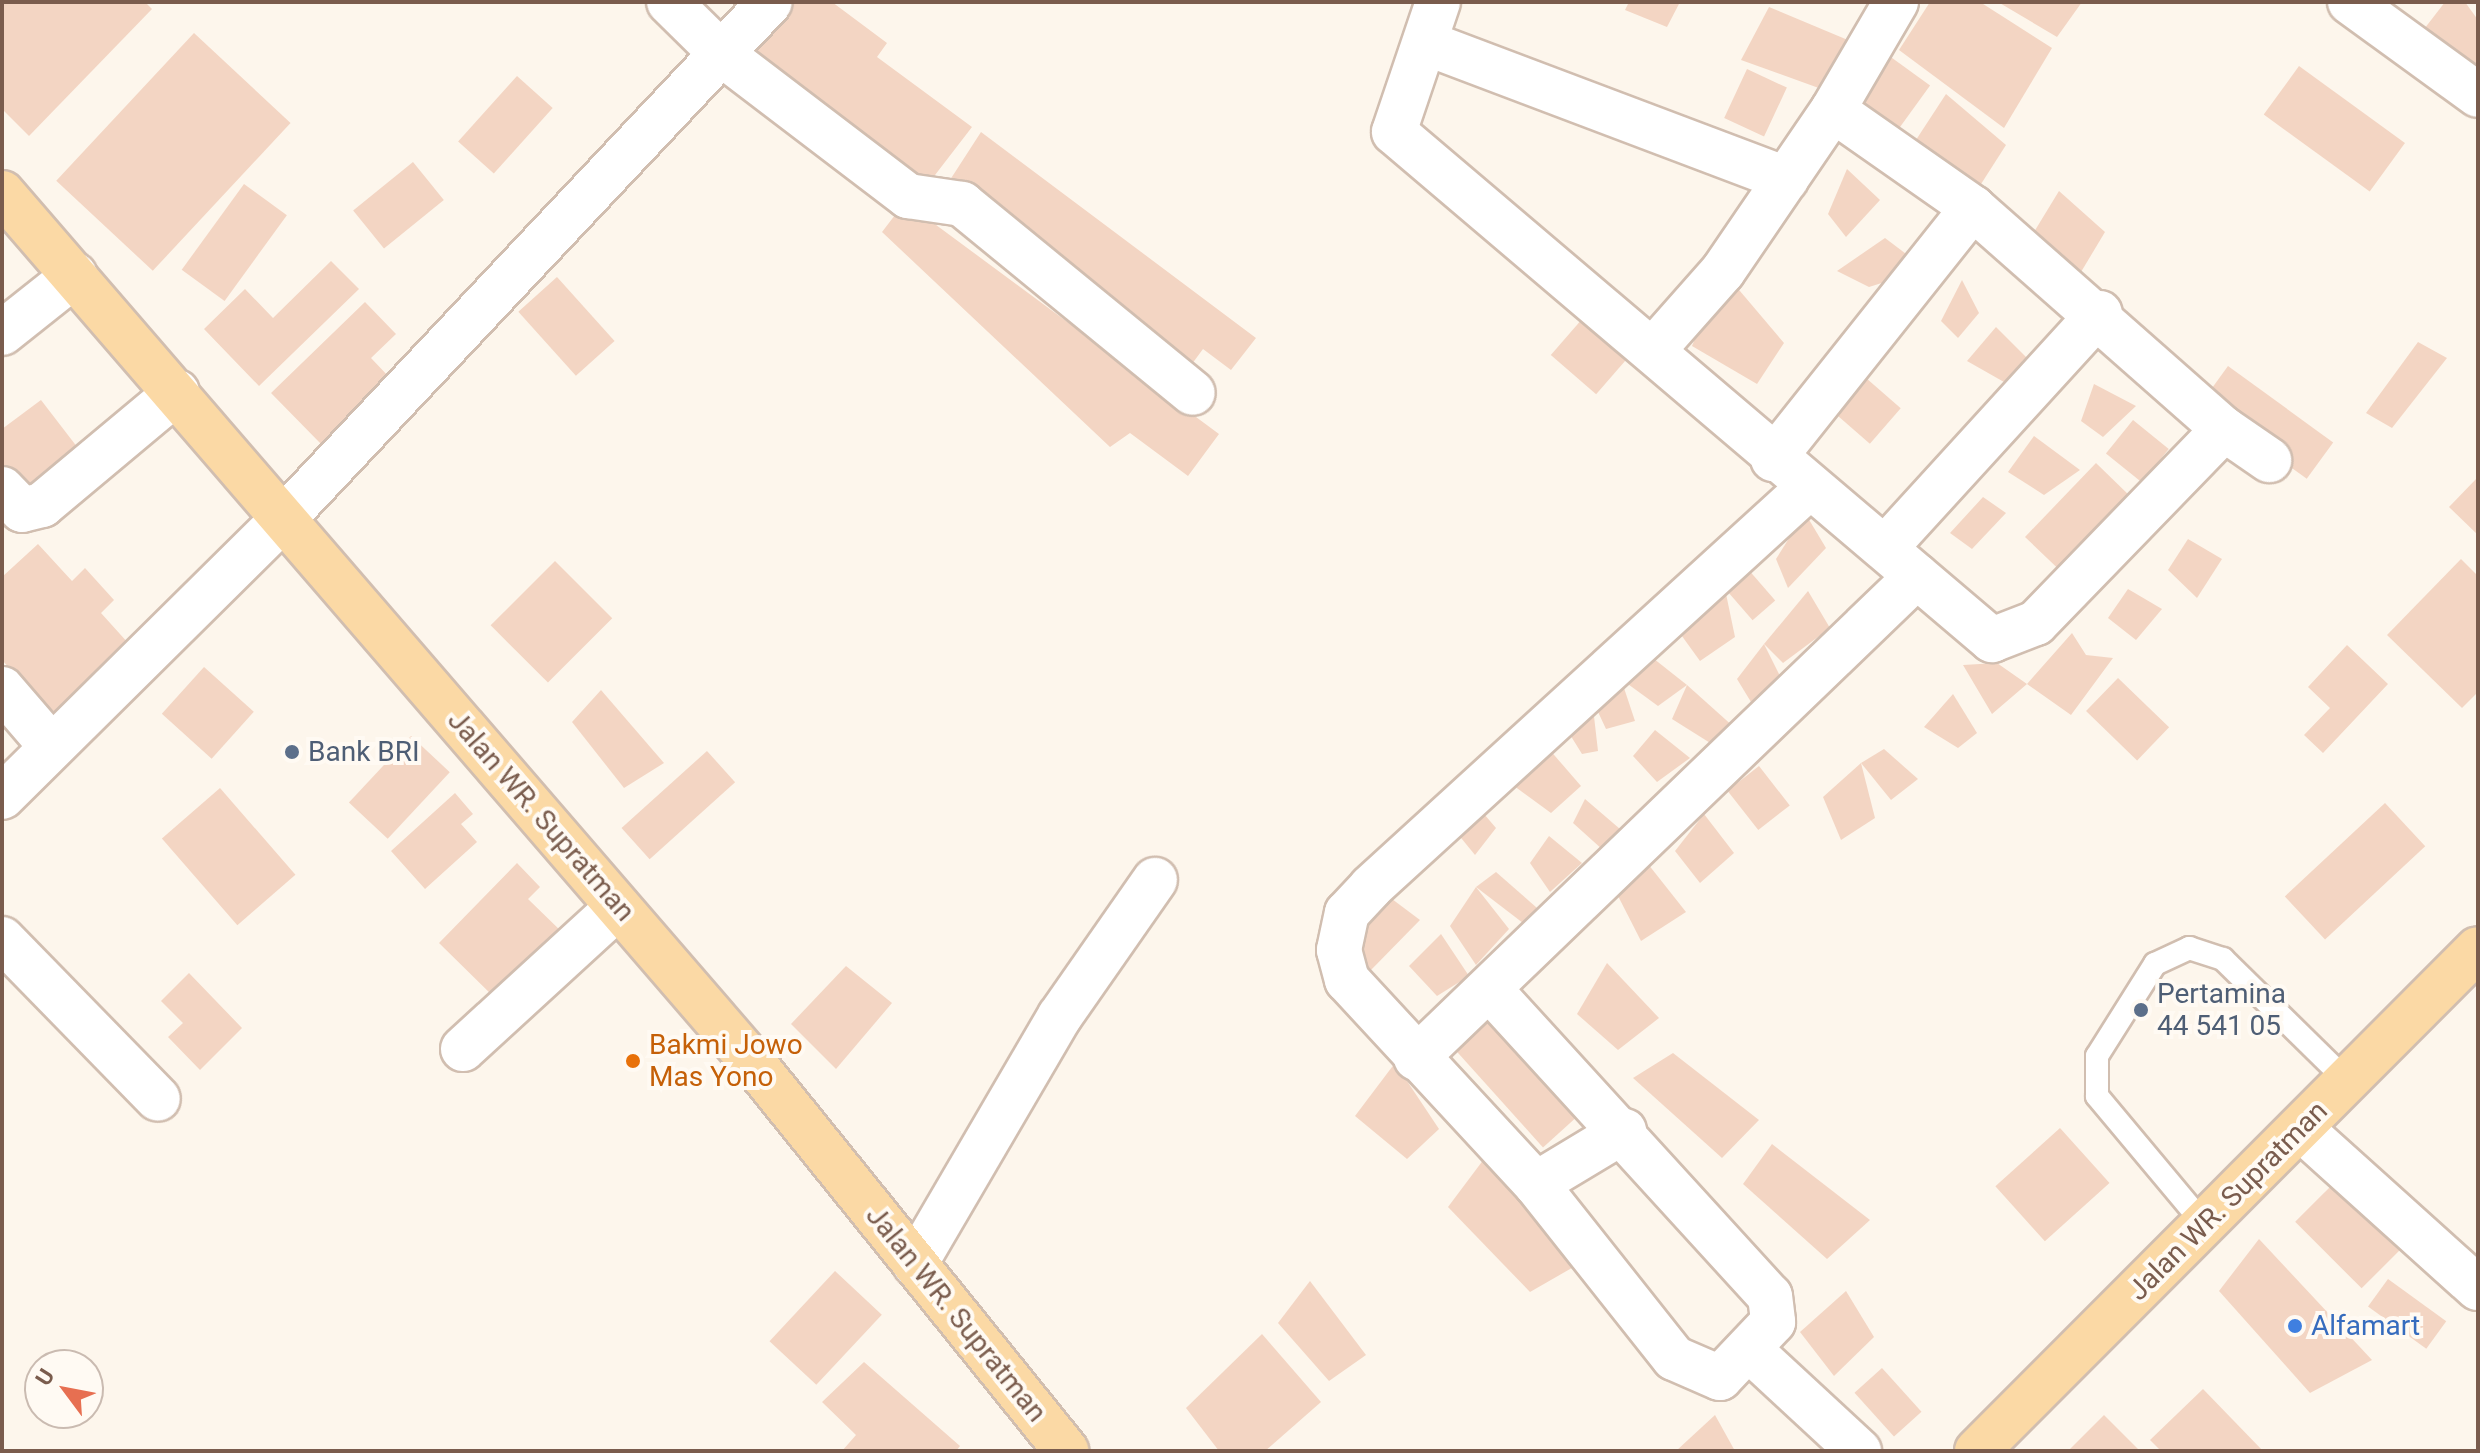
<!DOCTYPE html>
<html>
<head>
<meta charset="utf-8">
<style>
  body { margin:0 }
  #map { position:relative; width:2480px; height:1453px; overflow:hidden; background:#fdf6ec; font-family:Roboto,sans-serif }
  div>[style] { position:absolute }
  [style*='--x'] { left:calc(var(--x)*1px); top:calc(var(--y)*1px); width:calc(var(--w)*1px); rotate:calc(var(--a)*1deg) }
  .building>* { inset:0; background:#f3d5c3; transform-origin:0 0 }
  .roads { filter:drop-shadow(2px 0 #d1beb0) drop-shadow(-2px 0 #d1beb0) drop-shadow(0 2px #d1beb0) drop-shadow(0 -2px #d1beb0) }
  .lane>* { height:22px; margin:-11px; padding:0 11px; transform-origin:11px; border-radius:11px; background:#fff }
  .street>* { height:44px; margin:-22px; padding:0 22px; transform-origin:22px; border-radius:22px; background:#fff }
  .primary>* { height:44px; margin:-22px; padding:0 22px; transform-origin:22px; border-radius:22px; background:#fbd9a5 }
  .dots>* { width:22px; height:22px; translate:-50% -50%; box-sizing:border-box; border:4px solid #fffaf3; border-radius:50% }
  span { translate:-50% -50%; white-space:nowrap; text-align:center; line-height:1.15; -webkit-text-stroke:8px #fffaf3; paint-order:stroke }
  .service-label { font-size:28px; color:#4e5e75 }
  .left { translate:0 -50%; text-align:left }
  .street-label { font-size:28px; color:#7a5c4d }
  .food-label { font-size:28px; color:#c56008 }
  .shop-label { font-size:28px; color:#366cbe }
  .frame { position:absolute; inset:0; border:4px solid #7a5c4d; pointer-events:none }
  .north { position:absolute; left:24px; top:1349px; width:80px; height:80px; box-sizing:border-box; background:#fffaf3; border:2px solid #cabbb1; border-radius:50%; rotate:302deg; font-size:22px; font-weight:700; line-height:32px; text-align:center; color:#7a5c4d }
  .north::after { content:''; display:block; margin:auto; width:28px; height:36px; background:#e76f51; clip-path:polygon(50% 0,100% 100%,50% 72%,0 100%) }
</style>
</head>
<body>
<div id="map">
  <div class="building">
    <div style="clip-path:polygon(2px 2px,145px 2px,152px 9px,29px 136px,2px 109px)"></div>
    <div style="clip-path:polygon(776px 2px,832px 2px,887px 43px,877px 57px,972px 127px,925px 188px,740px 51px)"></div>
    <div style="clip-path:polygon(1629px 2px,1680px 2px,1667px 27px,1625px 10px)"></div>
    <div style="clip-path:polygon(1930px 2px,1980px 2px,2052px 48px,2004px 128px,1899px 50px)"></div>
    <div style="clip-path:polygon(1998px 2px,2082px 2px,2057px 37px)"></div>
    <div style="clip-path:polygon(2445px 2px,2465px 2px,2478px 20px,2478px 83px,2418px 37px)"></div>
    <div style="clip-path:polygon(1769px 7px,1855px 43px,1827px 91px,1741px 60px)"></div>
    <div style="left:194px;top:33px;width:132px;height:202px;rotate:43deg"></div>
    <div style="left:1888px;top:55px;width:52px;height:61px;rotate:36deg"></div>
    <div style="left:2299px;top:66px;width:131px;height:60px;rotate:36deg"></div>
    <div style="left:1747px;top:69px;width:44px;height:54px;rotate:25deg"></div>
    <div style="left:517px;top:76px;width:48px;height:88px;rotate:42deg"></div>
    <div style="clip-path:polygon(1946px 94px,2006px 145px,1974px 195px,1912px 146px)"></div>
    <div style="clip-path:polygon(981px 132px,1256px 338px,1231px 370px,1203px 349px,1186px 372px,948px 183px)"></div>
    <div style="left:413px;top:162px;width:49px;height:77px;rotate:51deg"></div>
    <div style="clip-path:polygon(1847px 169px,1880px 200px,1846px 237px,1828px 214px)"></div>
    <div style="left:244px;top:184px;width:53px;height:106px;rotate:36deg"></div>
    <div style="clip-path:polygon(2059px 191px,2105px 232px,2075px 282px,2023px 250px)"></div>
    <div style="clip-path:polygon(905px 202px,1219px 434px,1188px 476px,1130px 433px,1110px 447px,882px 232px)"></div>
    <div style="clip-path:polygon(1885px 238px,1926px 269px,1869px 287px,1837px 271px)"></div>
    <div style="clip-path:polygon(331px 261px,359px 289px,259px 386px,204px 329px,245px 289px,273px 318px)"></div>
    <div style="clip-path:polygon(1723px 271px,1784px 343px,1757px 384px,1692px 346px)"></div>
    <div style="left:557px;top:277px;width:86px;height:52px;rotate:48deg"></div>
    <div style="clip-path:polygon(1962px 280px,1979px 313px,1958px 338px,1941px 321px)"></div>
    <div style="clip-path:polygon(365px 302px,396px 334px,371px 358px,390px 378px,321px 444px,271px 393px)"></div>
    <div style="left:1583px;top:318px;width:60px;height:49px;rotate:41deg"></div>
    <div style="clip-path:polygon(1996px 327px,2028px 359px,2004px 382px,1967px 361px)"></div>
    <div style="clip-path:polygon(2418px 342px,2447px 358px,2392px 428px,2366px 413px)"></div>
    <div style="left:2228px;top:366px;width:130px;height:45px;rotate:36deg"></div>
    <div style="left:1866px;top:378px;width:46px;height:47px;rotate:41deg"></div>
    <div style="clip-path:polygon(2094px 384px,2136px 406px,2103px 437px,2081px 421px)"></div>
    <div style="clip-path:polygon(41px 400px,81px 452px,25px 495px,2px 465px,2px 429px)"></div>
    <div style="left:2133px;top:420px;width:46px;height:43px;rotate:39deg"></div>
    <div style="clip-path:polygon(2034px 436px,2080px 470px,2044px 495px,2008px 472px)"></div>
    <div style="clip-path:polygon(2096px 463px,2134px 500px,2070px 580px,2025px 537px)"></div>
    <div style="clip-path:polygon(2478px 477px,2478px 535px,2449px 507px)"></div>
    <div style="clip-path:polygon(1983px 497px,2006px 513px,1972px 549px,1950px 533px)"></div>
    <div style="clip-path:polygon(1805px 513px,1826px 548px,1788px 588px,1776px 559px)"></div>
    <div style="clip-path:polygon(2188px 539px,2222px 559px,2197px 598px,2168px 570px)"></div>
    <div style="clip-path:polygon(38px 544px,72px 581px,85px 568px,114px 600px,101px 613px,129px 644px,52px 715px,2px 660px,2px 577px)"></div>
    <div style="clip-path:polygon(2461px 559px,2478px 576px,2478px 692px,2462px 708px,2387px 635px)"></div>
    <div style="left:555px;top:561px;width:81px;height:91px;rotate:45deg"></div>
    <div style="left:1747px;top:568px;width:43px;height:30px;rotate:49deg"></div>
    <div style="clip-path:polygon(1725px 589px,1735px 637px,1700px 661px,1679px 632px)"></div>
    <div style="clip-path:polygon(2128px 589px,2162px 609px,2136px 640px,2108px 618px)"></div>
    <div style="clip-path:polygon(1808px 591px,1830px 628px,1783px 663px,1764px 644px)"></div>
    <div style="clip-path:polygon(2072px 633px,2086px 655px,2113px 658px,2071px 715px,2027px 684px,1992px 714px,1963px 665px,1997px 663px,2027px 684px)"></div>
    <div style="clip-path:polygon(1764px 644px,1780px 676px,1751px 702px,1737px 679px)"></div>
    <div style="clip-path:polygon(2347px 645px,2388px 684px,2323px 753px,2304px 735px,2330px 708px,2308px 687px)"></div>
    <div style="clip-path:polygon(1644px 651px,1687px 685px,1658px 706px,1621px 679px)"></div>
    <div style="left:204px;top:667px;width:67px;height:63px;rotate:42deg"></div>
    <div style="left:2118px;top:678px;width:71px;height:46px;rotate:44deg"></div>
    <div style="clip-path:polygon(1621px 679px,1635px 721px,1606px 729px,1592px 699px,1598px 751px,1582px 754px,1564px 725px,1592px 699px)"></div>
    <div style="clip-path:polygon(1687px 685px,1735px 728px,1715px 746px,1672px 719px)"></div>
    <div style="clip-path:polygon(601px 690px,664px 763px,624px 788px,572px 722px)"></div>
    <div style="clip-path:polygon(1953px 694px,1977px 733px,1958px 748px,1924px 727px)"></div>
    <div style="clip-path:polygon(1655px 730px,1690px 758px,1657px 782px,1633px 756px)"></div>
    <div style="left:411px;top:736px;width:53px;height:91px;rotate:43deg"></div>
    <div style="clip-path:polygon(1542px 741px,1581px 786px,1551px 813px,1506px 780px)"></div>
    <div style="clip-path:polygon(1884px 749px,1918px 779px,1891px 800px,1861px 763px)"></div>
    <div style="left:707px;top:751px;width:42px;height:115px;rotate:48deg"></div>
    <div style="clip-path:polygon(1861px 763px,1875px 818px,1841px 840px,1823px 797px)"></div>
    <div style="left:1759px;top:766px;width:50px;height:40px;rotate:52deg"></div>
    <div style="left:220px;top:788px;width:115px;height:77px;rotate:49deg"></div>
    <div style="clip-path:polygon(455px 793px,473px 814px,461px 824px,477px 842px,425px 889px,391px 851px)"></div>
    <div style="clip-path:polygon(1585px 799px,1620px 829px,1603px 850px,1573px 823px)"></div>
    <div style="left:2385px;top:803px;width:59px;height:137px;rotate:47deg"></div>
    <div style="clip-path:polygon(1478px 807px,1496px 828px,1475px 855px,1457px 833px)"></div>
    <div style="clip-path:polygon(1704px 814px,1734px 853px,1700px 883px,1675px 851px)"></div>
    <div style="clip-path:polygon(1549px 836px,1582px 863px,1550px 892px,1530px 863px)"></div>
    <div style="clip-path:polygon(517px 863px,540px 887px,528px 899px,564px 934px,498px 1001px,439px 943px)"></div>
    <div style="clip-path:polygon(1648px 864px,1686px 912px,1641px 941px,1617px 894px)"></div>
    <div style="clip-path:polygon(1496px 872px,1537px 908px,1523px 923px,1476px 887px)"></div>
    <div style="clip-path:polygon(1476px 887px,1509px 929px,1476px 965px,1450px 926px)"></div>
    <div style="clip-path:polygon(1384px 893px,1420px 920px,1370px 971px,1355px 950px)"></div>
    <div style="clip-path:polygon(1441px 934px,1469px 976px,1437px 996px,1409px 966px)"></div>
    <div style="clip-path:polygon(1607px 963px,1659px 1018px,1618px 1050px,1577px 1014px)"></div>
    <div style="clip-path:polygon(846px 966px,892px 1003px,836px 1069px,791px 1024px)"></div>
    <div style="clip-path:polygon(189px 973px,242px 1028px,200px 1070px,168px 1037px,183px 1023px,161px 1001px)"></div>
    <div style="left:1492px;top:1013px;width:134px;height:52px;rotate:48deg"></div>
    <div style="clip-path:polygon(1673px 1053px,1759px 1120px,1722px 1158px,1633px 1078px)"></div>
    <div style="clip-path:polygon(1395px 1063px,1439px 1129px,1407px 1159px,1355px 1116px)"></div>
    <div style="left:2060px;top:1128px;width:74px;height:87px;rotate:48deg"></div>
    <div style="clip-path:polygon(1772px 1144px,1870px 1220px,1827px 1259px,1743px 1184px)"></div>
    <div style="clip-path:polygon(1487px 1155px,1577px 1265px,1530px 1292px,1448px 1207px)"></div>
    <div style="left:2339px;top:1178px;width:94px;height:62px;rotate:45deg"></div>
    <div style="clip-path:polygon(2259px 1239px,2372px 1360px,2310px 1393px,2219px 1291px)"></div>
    <div style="left:835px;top:1271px;width:64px;height:96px;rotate:43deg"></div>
    <div style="left:2388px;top:1279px;width:72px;height:34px;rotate:36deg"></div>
    <div style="clip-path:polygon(1310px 1281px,1366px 1355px,1329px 1381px,1278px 1323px)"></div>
    <div style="clip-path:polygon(1846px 1291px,1874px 1337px,1834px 1376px,1800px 1332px)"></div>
    <div style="clip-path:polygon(1262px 1334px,1321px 1402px,1265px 1451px,1219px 1451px,1186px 1408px)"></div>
    <div style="clip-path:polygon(864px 1362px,960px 1446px,956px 1451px,842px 1451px,856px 1435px,822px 1402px)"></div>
    <div style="left:1882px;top:1368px;width:59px;height:37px;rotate:48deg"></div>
    <div style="clip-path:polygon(2203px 1389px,2263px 1451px,2161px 1451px,2150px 1440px)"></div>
    <div style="clip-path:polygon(1715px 1415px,1735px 1451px,1676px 1451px)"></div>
    <div style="clip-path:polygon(2104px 1415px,2140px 1451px,2068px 1451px)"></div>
  </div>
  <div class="roads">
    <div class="lane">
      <div style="--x:2204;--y:1224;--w:167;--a:-129.9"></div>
      <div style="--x:2097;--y:1096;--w:40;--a:-90"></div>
      <div style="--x:2097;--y:1056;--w:109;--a:-57.8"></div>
      <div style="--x:2155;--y:964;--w:38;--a:-25"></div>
      <div style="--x:2189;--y:948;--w:36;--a:18"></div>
      <div style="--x:2223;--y:959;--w:174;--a:44.5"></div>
    </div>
    <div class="street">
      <div style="--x:669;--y:2;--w:76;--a:44.5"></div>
      <div style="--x:723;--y:55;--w:233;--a:37.3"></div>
      <div style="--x:908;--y:196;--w:55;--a:8.4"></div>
      <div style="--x:962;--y:204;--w:298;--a:39.3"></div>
      <div style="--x:1438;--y:2;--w:137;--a:108.7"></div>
      <div style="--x:1394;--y:132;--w:785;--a:40.35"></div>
      <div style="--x:1992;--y:640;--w:47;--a:-21.1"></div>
      <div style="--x:2036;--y:623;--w:270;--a:-45.9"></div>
      <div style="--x:1896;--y:2;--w:125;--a:120.3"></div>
      <div style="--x:1833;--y:110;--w:171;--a:35"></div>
      <div style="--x:1973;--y:208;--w:334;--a:41.4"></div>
      <div style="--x:2224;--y:429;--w:55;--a:34.6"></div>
      <div style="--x:2350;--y:2;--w:158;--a:36"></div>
      <div style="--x:1426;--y:43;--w:385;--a:20.7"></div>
      <div style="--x:2;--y:333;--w:93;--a:-38.5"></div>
      <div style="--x:1654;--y:349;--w:104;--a:-48.5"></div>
      <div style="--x:1723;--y:271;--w:195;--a:-55.7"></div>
      <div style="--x:1773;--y:459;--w:321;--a:-51.5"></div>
      <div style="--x:2;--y:489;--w:29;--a:46"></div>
      <div style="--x:22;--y:510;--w:21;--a:-14"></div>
      <div style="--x:42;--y:505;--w:176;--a:-39.9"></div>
      <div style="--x:1886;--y:547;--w:317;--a:-47.6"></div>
      <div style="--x:2;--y:689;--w:75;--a:49.3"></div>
      <div style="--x:2;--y:797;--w:398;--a:-44.7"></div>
      <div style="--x:285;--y:517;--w:707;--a:-46.72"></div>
      <div style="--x:2;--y:939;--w:223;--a:45.7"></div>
      <div style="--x:1492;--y:992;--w:412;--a:47.6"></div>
      <div style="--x:1770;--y:1296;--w:26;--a:83"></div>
      <div style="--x:1773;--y:1322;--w:77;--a:133.4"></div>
      <div style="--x:1720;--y:1378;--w:50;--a:-156.5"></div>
      <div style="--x:1674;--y:1358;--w:222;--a:-128.4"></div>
      <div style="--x:1536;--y:1184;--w:278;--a:-132.8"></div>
      <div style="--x:1347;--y:980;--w:31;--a:-105"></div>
      <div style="--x:1339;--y:950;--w:38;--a:-78"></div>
      <div style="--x:1347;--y:913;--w:35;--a:-47"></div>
      <div style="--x:1371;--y:887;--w:593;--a:-42.4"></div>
      <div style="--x:463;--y:1049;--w:210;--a:-42.5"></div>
      <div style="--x:1416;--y:1058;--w:695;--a:-43.89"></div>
      <div style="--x:2300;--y:1128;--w:239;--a:42"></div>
      <div style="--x:1536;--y:1184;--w:103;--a:-31.1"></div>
      <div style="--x:915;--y:1264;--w:287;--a:-59.7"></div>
      <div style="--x:1060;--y:1016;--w:166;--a:-55.1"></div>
      <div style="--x:1752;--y:1352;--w:146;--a:42.8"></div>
    </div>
    <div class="primary">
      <div style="--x:2;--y:193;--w:1152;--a:49.19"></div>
      <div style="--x:755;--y:1065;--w:496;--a:51.1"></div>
      <div style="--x:1977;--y:1451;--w:709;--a:-45.06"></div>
    </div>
  </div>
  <div class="dots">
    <div style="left:292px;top:752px;background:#5c6f8a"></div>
    <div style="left:2141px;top:1010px;background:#5c6f8a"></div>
    <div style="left:633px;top:1061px;background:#e8710a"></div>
    <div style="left:2295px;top:1326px;background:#3f7fe0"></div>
  </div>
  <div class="service-label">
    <span class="left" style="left:308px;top:752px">Bank BRI</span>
    <span class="left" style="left:2157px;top:1010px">Pertamina<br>44 541 05</span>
  </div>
  <div class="street-label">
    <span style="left:541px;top:816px;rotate:49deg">Jalan WR. Supratman</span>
    <span style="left:2228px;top:1201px;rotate:-45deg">Jalan WR. Supratman</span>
    <span style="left:956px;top:1314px;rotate:51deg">Jalan WR. Supratman</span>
  </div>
  <div class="food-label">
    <span class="left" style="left:649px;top:1061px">Bakmi Jowo<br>Mas Yono</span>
  </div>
  <div class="shop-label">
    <span class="left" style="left:2311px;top:1326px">Alfamart</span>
  </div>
  <div class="frame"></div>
  <div class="north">U</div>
</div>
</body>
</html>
